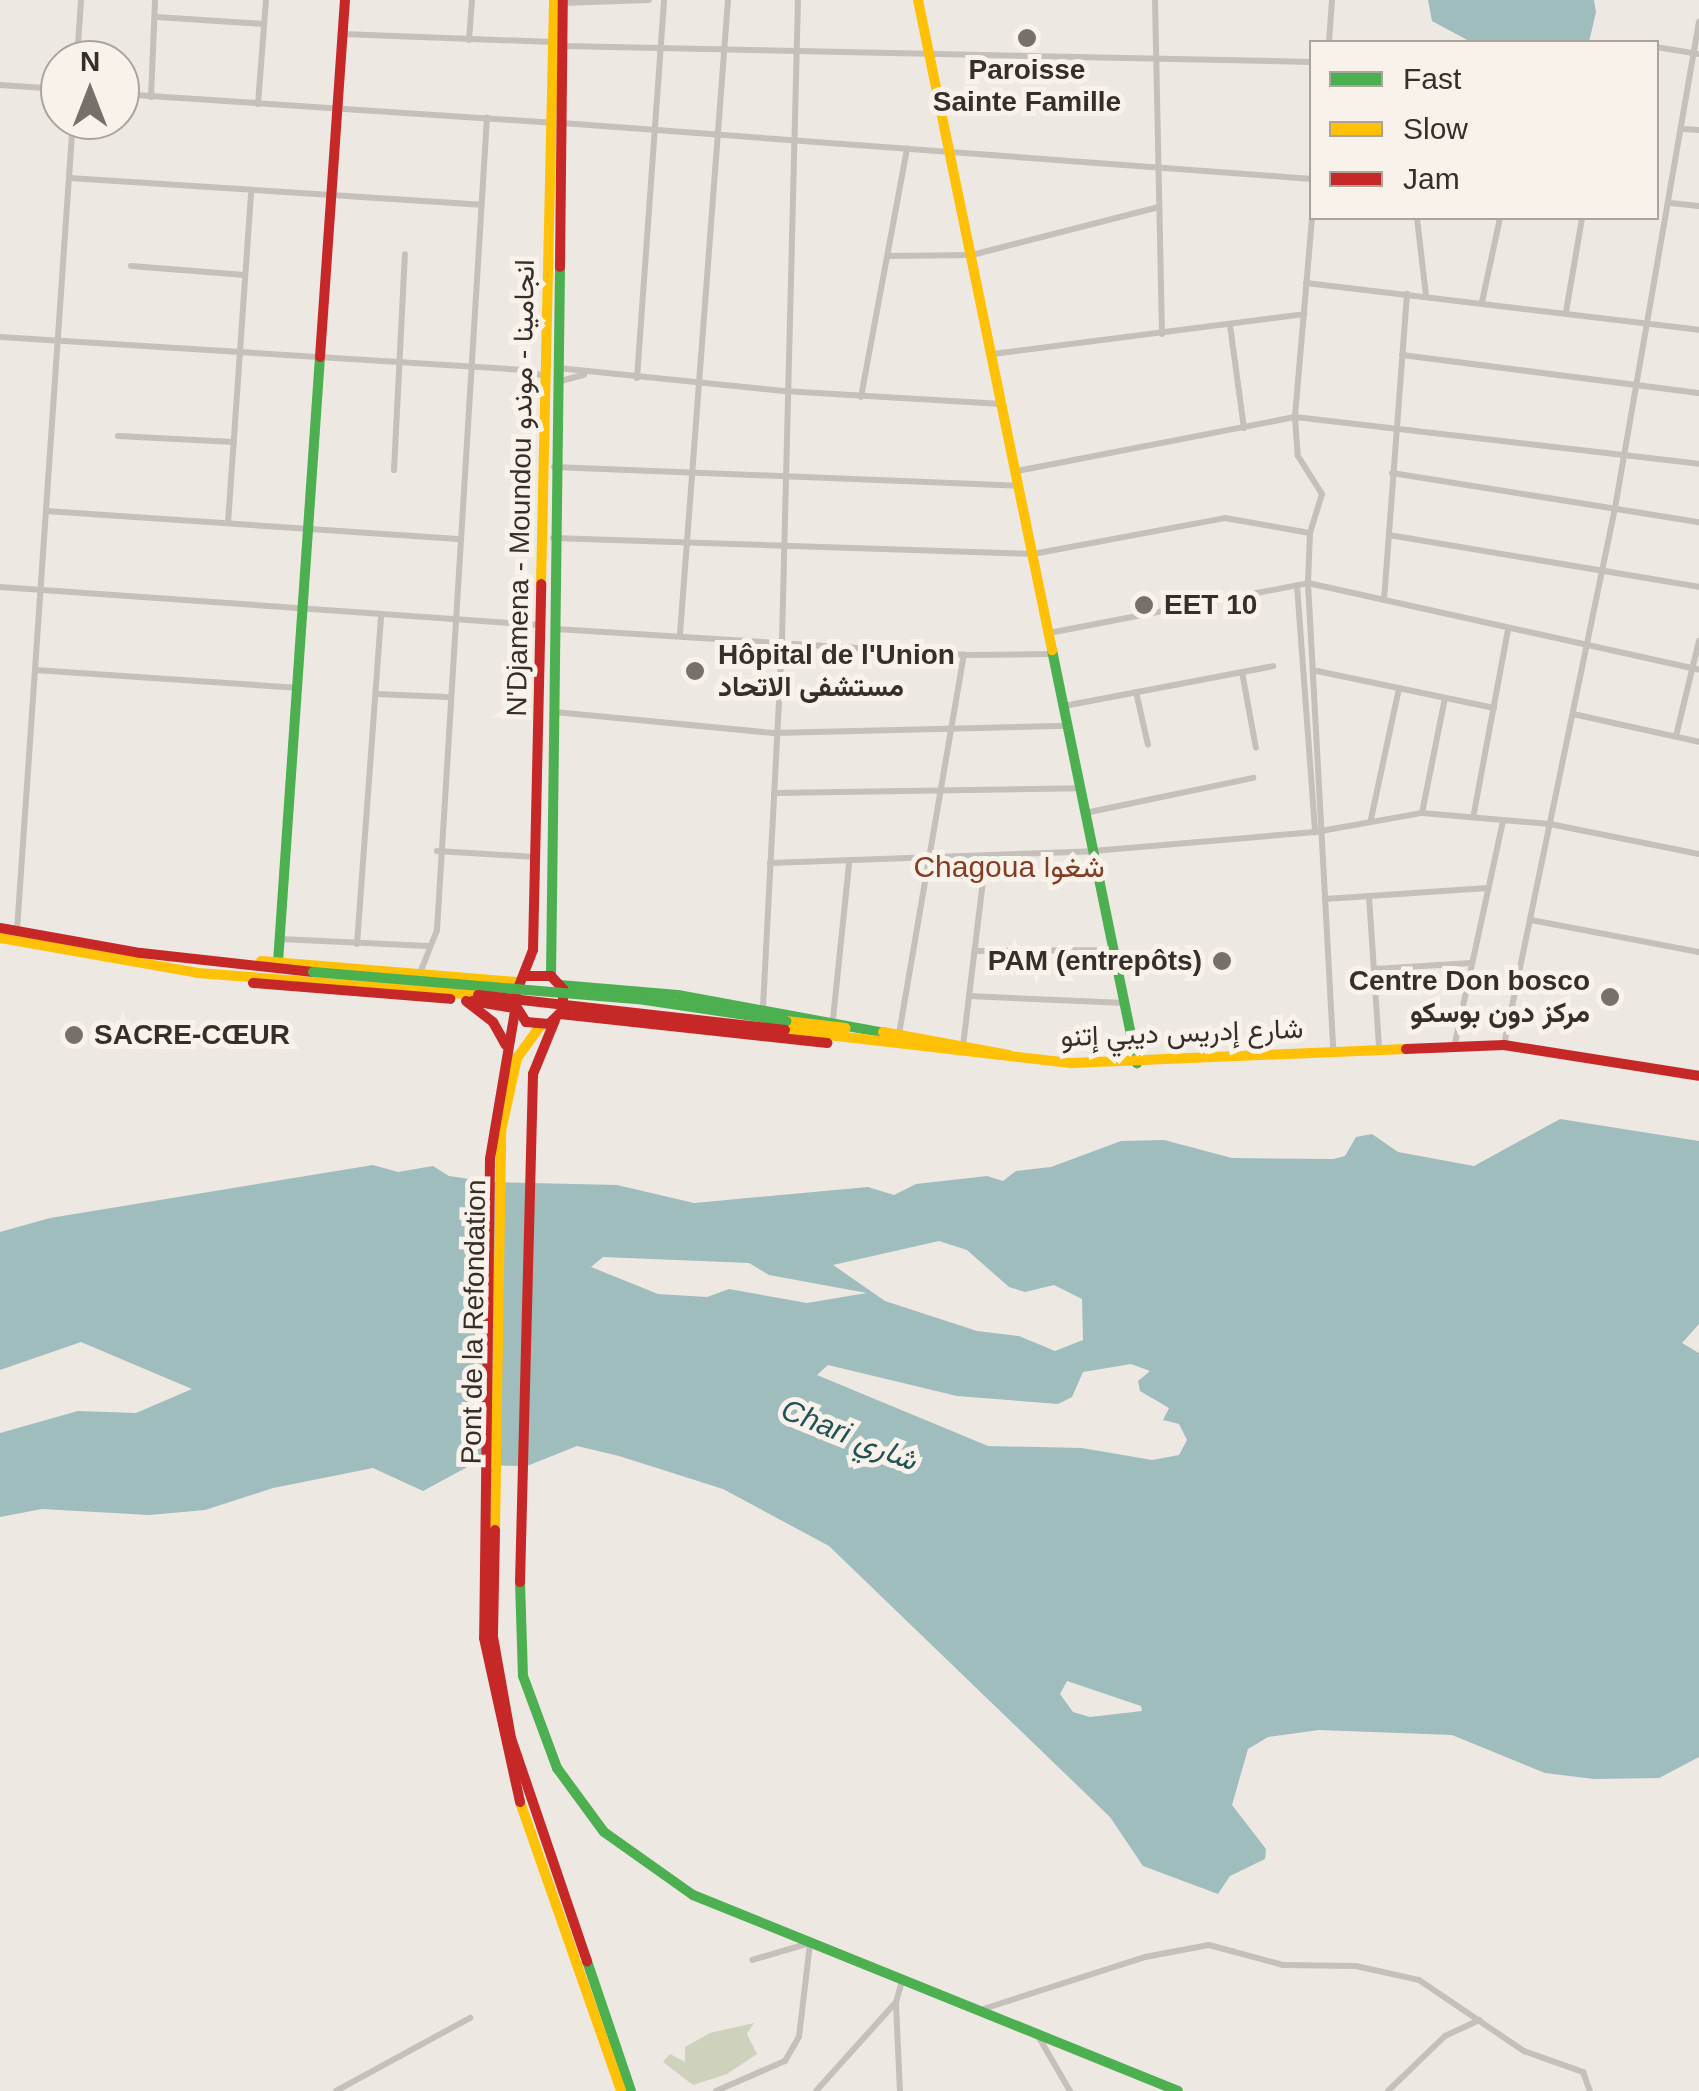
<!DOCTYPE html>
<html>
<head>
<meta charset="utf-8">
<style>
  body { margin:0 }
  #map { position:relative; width:1699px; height:2091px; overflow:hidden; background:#ede8e2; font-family:Helvetica,Vazirmatn,sans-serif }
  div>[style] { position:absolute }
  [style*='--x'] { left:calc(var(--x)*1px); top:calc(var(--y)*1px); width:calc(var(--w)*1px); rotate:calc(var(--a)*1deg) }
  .green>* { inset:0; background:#ced2bd }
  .water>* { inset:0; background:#9fbdbd }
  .street>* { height:6px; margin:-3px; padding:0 3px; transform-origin:3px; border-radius:3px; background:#c6c0bb }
  .fast>* { height:10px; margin:-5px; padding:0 5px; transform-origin:5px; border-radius:5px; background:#4caf50 }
  .slow>* { height:10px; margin:-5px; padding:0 5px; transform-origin:5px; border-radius:5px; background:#ffc107 }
  .jam>* { height:10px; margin:-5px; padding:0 5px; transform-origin:5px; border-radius:5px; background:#c62828 }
  .fast-bridge>* { height:10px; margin:-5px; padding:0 5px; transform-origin:5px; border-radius:5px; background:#4caf50 }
  .jam-bridge>* { height:10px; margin:-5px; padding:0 5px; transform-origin:5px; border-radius:5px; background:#c62828 }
  .dots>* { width:28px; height:28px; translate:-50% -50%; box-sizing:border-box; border:5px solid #f9f2ea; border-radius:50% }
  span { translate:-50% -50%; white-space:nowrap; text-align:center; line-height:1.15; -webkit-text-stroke:10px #f9f2ea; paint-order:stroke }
  .poi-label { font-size:28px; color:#372e29; font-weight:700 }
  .left { translate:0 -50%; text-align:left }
  .right { translate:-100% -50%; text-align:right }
  .street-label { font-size:28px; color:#372e29 }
  .neighbourhood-label { font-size:30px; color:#833d25 }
  .water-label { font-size:30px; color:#205257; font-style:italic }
  .legend { position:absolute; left:1309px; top:40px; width:350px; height:180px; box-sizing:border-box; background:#f9f2ea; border:2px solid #aba49d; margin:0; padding:12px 18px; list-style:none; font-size:30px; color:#372e29 }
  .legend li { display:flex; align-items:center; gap:20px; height:50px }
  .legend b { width:50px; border:2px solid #aba49d }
  .north { position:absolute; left:40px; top:40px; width:100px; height:100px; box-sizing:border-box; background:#f9f2ea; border:2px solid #aba49d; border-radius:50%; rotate:0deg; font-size:28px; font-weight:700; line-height:40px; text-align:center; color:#372e29 }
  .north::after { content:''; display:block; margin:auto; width:35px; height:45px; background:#776f6a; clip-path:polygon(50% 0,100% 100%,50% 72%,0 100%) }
</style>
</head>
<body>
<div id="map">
  <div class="green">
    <div style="clip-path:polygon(754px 2023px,747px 2034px,757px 2054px,727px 2074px,693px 2085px,663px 2062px,670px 2054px,685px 2062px,685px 2047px,710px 2033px)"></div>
  </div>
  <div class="water">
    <div style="clip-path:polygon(1428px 0,1594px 0,1596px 12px,1589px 42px,1471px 42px,1432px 21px)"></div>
    <div style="clip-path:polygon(evenodd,1560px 1119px,1699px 1141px,1699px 1324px,1682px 1343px,1699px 1353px,1699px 1757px,1659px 1778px,1594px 1779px,1545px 1773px,1452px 1735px,1319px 1730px,1268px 1737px,1248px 1749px,1232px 1805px,1266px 1849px,1265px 1859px,1230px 1876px,1218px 1894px,1143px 1866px,1110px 1817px,829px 1546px,723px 1489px,619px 1456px,577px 1446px,527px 1466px,471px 1465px,423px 1491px,373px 1468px,273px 1488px,205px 1510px,149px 1515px,42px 1509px,0 1517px,0 1433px,78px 1411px,136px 1413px,192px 1389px,81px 1342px,0 1370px,0 1232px,50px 1218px,373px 1165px,398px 1172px,433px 1166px,449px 1176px,490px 1182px,617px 1185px,694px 1203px,868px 1187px,894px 1195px,916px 1184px,987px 1176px,1003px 1181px,1016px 1171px,1051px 1167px,1121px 1141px,1164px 1140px,1232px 1158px,1333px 1159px,1345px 1156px,1356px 1137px,1372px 1134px,1398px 1152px,1474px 1166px,1560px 1119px,939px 1241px,967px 1250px,1009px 1287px,1025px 1292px,1054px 1285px,1082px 1299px,1083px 1340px,1055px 1351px,1019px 1336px,977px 1331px,885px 1301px,833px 1265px,939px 1241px,1560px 1119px,603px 1257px,749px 1263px,769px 1275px,867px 1293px,807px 1303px,729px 1289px,707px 1297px,658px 1294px,591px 1267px,603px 1257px,1560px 1119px,1131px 1364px,1150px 1371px,1138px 1381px,1140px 1391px,1169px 1408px,1163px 1420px,1179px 1424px,1187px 1440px,1179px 1455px,1152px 1460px,1082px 1448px,988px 1446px,817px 1375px,828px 1365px,957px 1396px,1058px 1404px,1072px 1397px,1083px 1372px,1131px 1364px,1560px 1119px,1067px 1681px,1141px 1706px,1142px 1711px,1090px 1717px,1073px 1712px,1060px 1694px,1067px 1681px)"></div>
  </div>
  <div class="street">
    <div style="--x:1155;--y:0;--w:334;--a:88.8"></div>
    <div style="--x:563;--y:3;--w:86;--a:-2"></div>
    <div style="--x:156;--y:17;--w:108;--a:3.7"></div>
    <div style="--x:343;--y:34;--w:209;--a:2.2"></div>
    <div style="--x:469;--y:40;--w:40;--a:-85.7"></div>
    <div style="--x:1329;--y:42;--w:42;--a:-85.9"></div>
    <div style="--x:563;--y:46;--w:749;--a:1.22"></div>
    <div style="--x:1656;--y:47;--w:44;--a:9.2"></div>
    <div style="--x:77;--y:60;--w:60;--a:-86.2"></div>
    <div style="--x:0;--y:85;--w:60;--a:3.8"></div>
    <div style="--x:120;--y:94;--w:433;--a:3.8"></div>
    <div style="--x:151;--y:97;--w:97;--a:-87.6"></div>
    <div style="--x:258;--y:104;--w:104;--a:-85.6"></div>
    <div style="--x:562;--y:123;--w:752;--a:4.27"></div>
    <div style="--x:1683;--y:129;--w:16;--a:4"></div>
    <div style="--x:69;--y:178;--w:413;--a:3.7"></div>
    <div style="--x:1670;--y:203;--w:29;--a:6"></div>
    <div style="--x:1312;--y:218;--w:200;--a:94.9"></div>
    <div style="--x:1295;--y:417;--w:39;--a:86"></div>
    <div style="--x:1298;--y:456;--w:45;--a:57.7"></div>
    <div style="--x:1322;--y:494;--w:41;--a:107.1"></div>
    <div style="--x:1310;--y:533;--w:50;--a:92.3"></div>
    <div style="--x:1308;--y:583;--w:466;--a:86.9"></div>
    <div style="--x:1417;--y:218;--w:79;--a:83.4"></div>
    <div style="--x:888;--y:256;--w:84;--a:-0.7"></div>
    <div style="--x:972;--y:255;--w:193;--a:-14.4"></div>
    <div style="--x:131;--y:266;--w:114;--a:4.5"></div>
    <div style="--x:1306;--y:283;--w:396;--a:6.8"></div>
    <div style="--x:1482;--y:302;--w:86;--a:-77.9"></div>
    <div style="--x:1566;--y:312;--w:95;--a:-80.3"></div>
    <div style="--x:1230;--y:325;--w:104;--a:82.3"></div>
    <div style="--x:0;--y:337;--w:525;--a:3.6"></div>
    <div style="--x:524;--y:370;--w:24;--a:17"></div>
    <div style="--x:993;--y:354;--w:314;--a:-7.3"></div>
    <div style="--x:1402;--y:355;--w:299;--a:7.3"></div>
    <div style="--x:558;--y:368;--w:227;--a:5.8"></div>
    <div style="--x:784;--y:391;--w:218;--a:3.4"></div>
    <div style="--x:637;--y:378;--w:379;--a:-85.9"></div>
    <div style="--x:557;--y:382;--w:28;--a:-15"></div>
    <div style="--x:861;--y:397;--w:253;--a:-79.5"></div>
    <div style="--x:118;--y:436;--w:116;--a:3"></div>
    <div style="--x:554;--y:467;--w:466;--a:2.3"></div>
    <div style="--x:394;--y:470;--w:216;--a:-87.1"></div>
    <div style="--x:1017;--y:471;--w:283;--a:-11"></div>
    <div style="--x:1295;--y:417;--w:407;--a:6.6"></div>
    <div style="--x:1392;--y:473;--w:311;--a:9.1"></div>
    <div style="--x:46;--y:511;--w:413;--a:3.9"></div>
    <div style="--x:228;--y:523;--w:333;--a:-86"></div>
    <div style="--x:1389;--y:535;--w:314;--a:9.5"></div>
    <div style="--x:553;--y:538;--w:480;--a:1.9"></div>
    <div style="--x:1033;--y:554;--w:195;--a:-10.6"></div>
    <div style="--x:1225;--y:518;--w:86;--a:10"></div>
    <div style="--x:1297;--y:585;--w:248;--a:85.8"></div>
    <div style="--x:0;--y:587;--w:541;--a:4.03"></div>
    <div style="--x:1384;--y:600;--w:307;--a:-85.7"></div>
    <div style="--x:556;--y:629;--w:409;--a:3.6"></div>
    <div style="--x:964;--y:655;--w:89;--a:-0.6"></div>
    <div style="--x:1049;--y:633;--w:264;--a:-10.9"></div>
    <div style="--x:1308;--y:583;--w:401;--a:12.5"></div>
    <div style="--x:680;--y:634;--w:636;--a:-85.67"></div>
    <div style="--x:35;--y:670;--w:262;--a:3.9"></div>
    <div style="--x:1317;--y:671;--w:181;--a:11.8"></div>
    <div style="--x:1242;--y:672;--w:77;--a:79.6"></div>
    <div style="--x:1136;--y:692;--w:54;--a:77.2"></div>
    <div style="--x:376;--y:694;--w:71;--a:2.4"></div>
    <div style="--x:1064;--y:706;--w:213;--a:-10.8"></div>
    <div style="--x:555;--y:712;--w:220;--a:5.5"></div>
    <div style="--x:774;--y:733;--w:293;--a:-1.4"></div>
    <div style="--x:1573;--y:714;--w:129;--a:12.5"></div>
    <div style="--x:1676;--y:736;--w:98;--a:-76.4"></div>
    <div style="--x:774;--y:793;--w:306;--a:-0.9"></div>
    <div style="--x:1085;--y:813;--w:172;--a:-11.8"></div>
    <div style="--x:1422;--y:813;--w:117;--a:-78.7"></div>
    <div style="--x:1474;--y:813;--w:186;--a:-79.5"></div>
    <div style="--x:1371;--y:819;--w:134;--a:-77.9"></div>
    <div style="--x:437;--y:851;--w:98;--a:3.5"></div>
    <div style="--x:770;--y:863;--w:323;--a:-2.1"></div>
    <div style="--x:1093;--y:851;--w:223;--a:-4.9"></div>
    <div style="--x:1315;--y:832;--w:109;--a:-10.1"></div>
    <div style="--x:1422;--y:813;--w:128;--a:4.9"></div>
    <div style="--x:1550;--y:824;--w:152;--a:11.4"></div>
    <div style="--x:1369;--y:896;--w:150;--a:86.2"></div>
    <div style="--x:1325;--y:899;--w:163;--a:-3.9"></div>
    <div style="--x:1531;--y:920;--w:171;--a:10.8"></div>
    <div style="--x:17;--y:930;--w:812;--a:-86.05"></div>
    <div style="--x:280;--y:939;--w:148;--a:2.7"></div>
    <div style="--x:357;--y:944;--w:331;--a:-85.8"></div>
    <div style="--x:975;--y:951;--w:138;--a:-0.4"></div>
    <div style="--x:1374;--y:969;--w:97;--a:-3.5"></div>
    <div style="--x:420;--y:973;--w:46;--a:-68.4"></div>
    <div style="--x:437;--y:930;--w:814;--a:-86.48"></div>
    <div style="--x:969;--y:996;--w:156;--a:2.6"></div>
    <div style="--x:763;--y:1007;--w:368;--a:-87"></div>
    <div style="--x:782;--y:639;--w:639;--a:-88.57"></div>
    <div style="--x:833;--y:1019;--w:156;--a:-84.1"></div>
    <div style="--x:899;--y:1034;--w:385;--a:-80.3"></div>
    <div style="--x:1455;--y:1043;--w:227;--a:-77.8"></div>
    <div style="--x:1504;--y:1045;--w:548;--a:-78.32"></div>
    <div style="--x:1615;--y:508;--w:494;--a:-80.2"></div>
    <div style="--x:963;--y:1046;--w:191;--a:-83.1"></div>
    <div style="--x:896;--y:2004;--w:87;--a:87.4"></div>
    <div style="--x:980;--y:2010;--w:173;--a:-17.8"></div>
    <div style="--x:1145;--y:1957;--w:65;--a:-10.6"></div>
    <div style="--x:1209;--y:1945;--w:77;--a:15.1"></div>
    <div style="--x:1283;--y:1965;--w:73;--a:0.8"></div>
    <div style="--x:1356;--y:1966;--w:65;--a:12.5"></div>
    <div style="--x:1419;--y:1980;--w:127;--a:34.1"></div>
    <div style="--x:1524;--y:2051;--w:63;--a:19.6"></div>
    <div style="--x:1583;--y:2072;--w:20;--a:70"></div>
    <div style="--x:1038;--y:2036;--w:64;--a:59.8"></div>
    <div style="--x:336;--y:2091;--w:153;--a:-28.6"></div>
    <div style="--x:716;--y:2091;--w:75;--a:-23.5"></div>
    <div style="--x:785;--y:2061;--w:28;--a:-60"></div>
    <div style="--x:799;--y:2037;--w:95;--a:-83.3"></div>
    <div style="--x:810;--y:1943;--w:60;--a:163.7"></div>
    <div style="--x:816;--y:2091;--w:120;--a:-48"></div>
    <div style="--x:896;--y:2002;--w:22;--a:-74"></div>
    <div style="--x:1388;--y:2091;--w:79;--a:-44"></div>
    <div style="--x:1445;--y:2036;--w:38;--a:-25"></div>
  </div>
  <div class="fast">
    <div style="--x:1052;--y:650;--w:422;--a:78.4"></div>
    <div style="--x:278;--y:962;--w:606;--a:-86.03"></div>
    <div style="--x:551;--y:976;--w:709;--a:-89.27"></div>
    <div style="--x:560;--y:985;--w:118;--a:4.8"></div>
    <div style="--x:678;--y:995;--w:210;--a:10.4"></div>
    <div style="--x:520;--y:1582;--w:94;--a:88.2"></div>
    <div style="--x:523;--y:1676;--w:98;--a:69.7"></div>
    <div style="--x:557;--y:1768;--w:79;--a:53.7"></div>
    <div style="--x:604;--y:1832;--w:109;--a:35.3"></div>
    <div style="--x:693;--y:1895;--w:523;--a:22"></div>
    <div style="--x:587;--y:1961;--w:137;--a:71.3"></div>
  </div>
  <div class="slow">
    <div style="--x:918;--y:0;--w:664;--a:78.35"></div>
    <div style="--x:541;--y:584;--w:584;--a:-88.72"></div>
    <div style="--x:0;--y:938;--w:201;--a:10"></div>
    <div style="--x:198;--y:973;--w:281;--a:4.5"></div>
    <div style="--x:261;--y:961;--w:259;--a:4.7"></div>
    <div style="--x:786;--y:1021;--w:60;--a:6.7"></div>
    <div style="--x:785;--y:1030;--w:289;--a:6.6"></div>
    <div style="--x:1072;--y:1063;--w:334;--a:-2.4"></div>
    <div style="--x:883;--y:1032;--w:128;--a:10.3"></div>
    <div style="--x:495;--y:1530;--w:399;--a:-89.1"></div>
    <div style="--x:501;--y:1131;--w:75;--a:-77.6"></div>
    <div style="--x:517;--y:1058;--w:41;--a:-54"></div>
    <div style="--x:520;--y:1802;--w:306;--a:70.7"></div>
  </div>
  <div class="jam">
    <div style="--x:560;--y:267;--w:267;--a:-89.4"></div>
    <div style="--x:320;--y:357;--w:358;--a:-86"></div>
    <div style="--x:0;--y:928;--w:143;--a:10.1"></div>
    <div style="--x:141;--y:953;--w:173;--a:6.3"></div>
    <div style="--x:527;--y:976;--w:24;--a:0"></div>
    <div style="--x:551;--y:976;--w:18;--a:47"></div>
    <div style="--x:563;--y:989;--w:21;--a:90"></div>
    <div style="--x:563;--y:1010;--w:20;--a:135"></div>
    <div style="--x:549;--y:1024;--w:23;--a:-175"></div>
    <div style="--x:526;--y:1022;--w:25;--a:-122"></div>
    <div style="--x:513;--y:1001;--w:55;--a:-68.6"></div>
    <div style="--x:533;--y:950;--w:366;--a:-88.7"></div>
    <div style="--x:253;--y:983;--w:198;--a:4.6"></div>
    <div style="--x:466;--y:1001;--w:34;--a:38"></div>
    <div style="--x:493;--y:1022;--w:26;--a:61"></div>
    <div style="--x:472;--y:1001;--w:43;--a:9.5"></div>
    <div style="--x:515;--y:1011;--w:150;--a:99.6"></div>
    <div style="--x:490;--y:1159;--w:479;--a:90.7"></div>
    <div style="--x:484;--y:1638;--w:168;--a:77.6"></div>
    <div style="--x:560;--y:1014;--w:269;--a:6.2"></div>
    <div style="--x:1406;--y:1049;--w:98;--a:-2.3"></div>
    <div style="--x:1504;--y:1045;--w:197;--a:9"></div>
    <div style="--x:495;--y:1530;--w:107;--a:91.1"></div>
    <div style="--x:493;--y:1637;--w:103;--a:79.9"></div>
    <div style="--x:511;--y:1738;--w:236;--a:71.2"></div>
    <div style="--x:520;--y:1582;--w:508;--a:-88.53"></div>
    <div style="--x:533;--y:1074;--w:58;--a:-67.8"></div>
  </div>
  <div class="fast-bridge">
    <div style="--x:313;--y:972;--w:333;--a:4.8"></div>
    <div style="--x:645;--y:1000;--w:143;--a:8.5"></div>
  </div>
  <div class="jam-bridge">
    <div style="--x:478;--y:995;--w:309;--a:6.5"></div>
  </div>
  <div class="dots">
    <div style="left:1027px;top:38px;background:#776f6a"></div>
    <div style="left:1144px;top:605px;background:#776f6a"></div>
    <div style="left:695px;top:671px;background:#776f6a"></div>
    <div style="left:1222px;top:961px;background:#776f6a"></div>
    <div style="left:1610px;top:997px;background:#776f6a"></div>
    <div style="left:74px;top:1035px;background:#776f6a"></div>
  </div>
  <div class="poi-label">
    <span style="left:1027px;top:86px">Paroisse<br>Sainte Famille</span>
    <span class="left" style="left:1164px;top:605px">EET 10</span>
    <span class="left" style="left:718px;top:671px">Hôpital de l'Union<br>مستشفى الاتحاد</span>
    <span class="right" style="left:1202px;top:961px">PAM (entrepôts)</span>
    <span class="right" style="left:1590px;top:997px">Centre Don bosco<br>مركز دون بوسكو</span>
    <span class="left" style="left:94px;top:1035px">SACRE-CŒUR</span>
  </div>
  <div class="street-label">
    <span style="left:521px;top:488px;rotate:-89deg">N'Djamena - Moundou انجامينا - موندو</span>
    <span style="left:1182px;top:1033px;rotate:-2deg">شارع إدريس ديبي إتنو</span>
    <span style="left:474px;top:1322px;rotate:-89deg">Pont de la Refondation</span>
  </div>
  <div class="neighbourhood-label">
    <span style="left:1009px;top:867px">Chagoua شغوا</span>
  </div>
  <div class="water-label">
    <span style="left:849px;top:1435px;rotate:22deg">Chari شاري</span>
  </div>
  <ul class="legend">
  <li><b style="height:12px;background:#4caf50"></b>Fast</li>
  <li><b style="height:12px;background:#ffc107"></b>Slow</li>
  <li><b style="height:12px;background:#c62828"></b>Jam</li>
  </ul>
  <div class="north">N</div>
</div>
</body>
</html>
